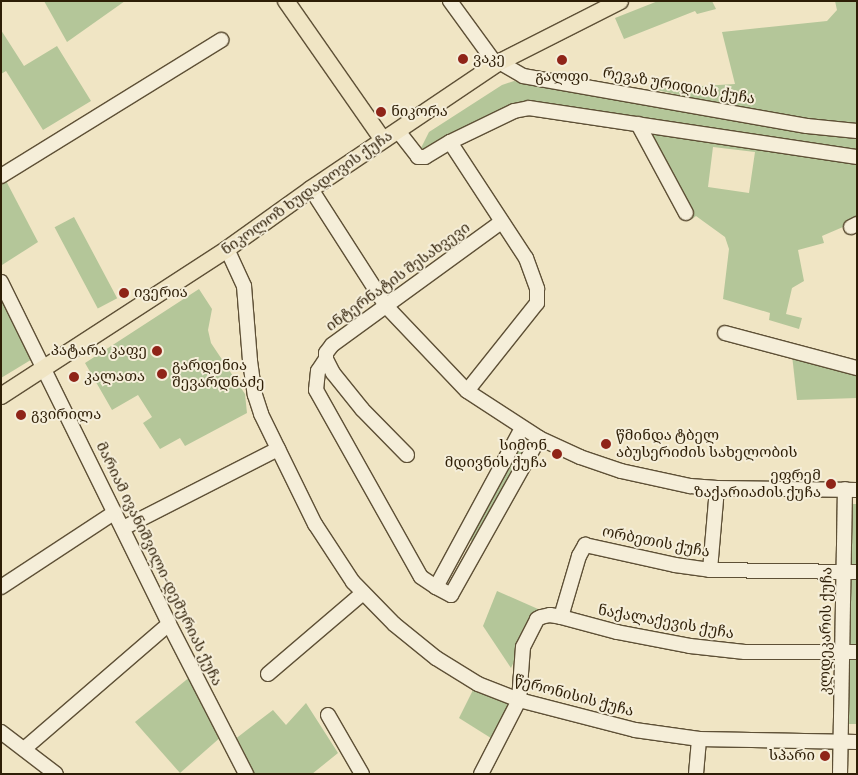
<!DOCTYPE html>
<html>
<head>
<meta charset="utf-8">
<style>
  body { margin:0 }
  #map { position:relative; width:858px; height:775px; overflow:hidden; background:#f0e5c4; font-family:Alegreya,"Noto Serif Georgian",serif }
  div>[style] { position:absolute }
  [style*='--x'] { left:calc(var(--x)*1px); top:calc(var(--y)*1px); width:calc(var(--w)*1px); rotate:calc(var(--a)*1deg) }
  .green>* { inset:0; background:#b4c699; transform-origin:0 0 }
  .roads { filter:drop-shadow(1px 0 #5e5036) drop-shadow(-1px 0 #5e5036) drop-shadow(0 1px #5e5036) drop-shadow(0 -1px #5e5036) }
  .minor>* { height:14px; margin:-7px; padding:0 7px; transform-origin:7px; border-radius:7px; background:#f5eed9 }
  .major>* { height:16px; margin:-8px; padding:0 8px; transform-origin:8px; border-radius:8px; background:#f0e5c4 }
  .dots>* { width:14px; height:14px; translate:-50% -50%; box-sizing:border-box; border:2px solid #f5eed9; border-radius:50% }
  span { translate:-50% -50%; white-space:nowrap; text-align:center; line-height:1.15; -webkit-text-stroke:4px #f5eed9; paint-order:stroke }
  .poi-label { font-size:15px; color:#2e1e06 }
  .left { translate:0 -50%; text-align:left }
  .right { translate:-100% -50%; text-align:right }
  .street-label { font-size:15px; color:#2e1e06 }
  .frame { position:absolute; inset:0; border:2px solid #2e1e06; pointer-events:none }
</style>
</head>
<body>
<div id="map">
  <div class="green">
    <div style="clip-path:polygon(44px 1px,125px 1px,67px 42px)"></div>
    <div style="clip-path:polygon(658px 1px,712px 1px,716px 9px,697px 14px,695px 11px,624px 39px,615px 18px)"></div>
    <div style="clip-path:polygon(835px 1px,857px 1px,857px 126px,760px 113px,652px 89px,735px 84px,722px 32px,827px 21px,837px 10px)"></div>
    <div style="clip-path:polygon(1px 30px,24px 66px,57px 46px,91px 101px,43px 130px,6px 71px,1px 74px)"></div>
    <div style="clip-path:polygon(514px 81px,572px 88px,857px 135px,857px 155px,538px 106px,422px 153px,421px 148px,429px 132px,502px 85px)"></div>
    <div style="clip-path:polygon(evenodd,653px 131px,857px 159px,857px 221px,822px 236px,824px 243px,798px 250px,804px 281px,792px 288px,786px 314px,802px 318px,799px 329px,769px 320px,770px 313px,723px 299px,729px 249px,725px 237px,696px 216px,692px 219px,650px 135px,653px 131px,713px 147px,755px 152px,749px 193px,708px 187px,713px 147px)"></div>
    <div style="clip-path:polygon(4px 177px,38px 242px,2px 265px,1px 179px)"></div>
    <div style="left:74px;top:217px;width:92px;height:22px;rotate:62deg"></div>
    <div style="clip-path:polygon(199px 289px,212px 309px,208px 330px,211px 343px,245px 394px,247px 413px,185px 446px,180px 438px,160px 449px,143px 423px,152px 417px,138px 395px,112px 410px,85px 363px)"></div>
    <div style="clip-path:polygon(1px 290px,34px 358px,1px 378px)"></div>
    <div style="clip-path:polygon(792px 355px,857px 371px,857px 398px,797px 400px)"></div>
    <div style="clip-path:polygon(522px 440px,527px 441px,529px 446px,473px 543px,468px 536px)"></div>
    <div style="left:846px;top:504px;width:11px;height:220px"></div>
    <div style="clip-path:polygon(497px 591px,538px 609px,511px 668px,483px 626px)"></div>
    <div style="clip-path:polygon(191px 676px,222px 736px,180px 773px,135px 722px)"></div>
    <div style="clip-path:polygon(474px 688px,508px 702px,510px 709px,494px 740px,459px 718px)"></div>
    <div style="clip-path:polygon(306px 703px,338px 753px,312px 774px,251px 774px,234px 740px,273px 710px,286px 725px)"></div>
  </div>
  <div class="roads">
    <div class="minor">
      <div style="--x:450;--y:1;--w:78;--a:53.9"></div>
      <div style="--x:499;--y:62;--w:28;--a:30"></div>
      <div style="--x:523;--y:76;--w:288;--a:10"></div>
      <div style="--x:807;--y:126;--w:50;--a:5.7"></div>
      <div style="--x:638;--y:124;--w:101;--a:61.7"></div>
      <div style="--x:398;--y:131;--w:33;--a:52"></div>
      <div style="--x:418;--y:157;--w:7;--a:0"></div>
      <div style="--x:425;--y:157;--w:29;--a:-31"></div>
      <div style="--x:450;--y:142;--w:139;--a:56.8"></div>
      <div style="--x:526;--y:258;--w:33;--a:70"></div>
      <div style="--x:537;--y:289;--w:14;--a:90"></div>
      <div style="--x:537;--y:303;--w:112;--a:128.5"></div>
      <div style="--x:450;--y:142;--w:71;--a:-25.8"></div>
      <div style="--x:514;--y:111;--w:15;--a:-11"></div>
      <div style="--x:529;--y:108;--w:332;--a:8.5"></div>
      <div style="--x:1;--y:176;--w:259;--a:-31.7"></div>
      <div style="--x:311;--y:189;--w:139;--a:57.3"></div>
      <div style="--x:386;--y:306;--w:117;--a:46.4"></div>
      <div style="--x:467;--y:391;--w:86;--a:33.1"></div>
      <div style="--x:539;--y:438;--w:45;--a:24.9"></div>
      <div style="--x:580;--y:457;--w:43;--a:18.9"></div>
      <div style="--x:621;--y:471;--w:71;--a:12.3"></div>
      <div style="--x:690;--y:486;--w:27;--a:4"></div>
      <div style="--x:717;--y:488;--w:140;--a:0.8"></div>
      <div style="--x:851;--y:227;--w:7;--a:-27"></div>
      <div style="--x:227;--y:249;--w:41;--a:65.3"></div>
      <div style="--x:244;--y:286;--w:75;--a:85.4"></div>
      <div style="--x:250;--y:361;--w:34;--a:82"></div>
      <div style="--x:255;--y:395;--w:20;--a:72"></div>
      <div style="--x:261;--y:414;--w:123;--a:63.9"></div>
      <div style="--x:315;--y:524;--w:69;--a:56.8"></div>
      <div style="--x:353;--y:582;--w:59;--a:45.7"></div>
      <div style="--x:394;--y:624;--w:54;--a:39"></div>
      <div style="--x:436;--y:658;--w:49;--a:31.8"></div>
      <div style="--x:478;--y:684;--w:44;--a:21.3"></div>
      <div style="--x:519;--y:700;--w:120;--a:14.5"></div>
      <div style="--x:635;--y:730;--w:65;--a:8"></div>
      <div style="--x:699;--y:739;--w:158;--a:1.1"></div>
      <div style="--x:1;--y:282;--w:381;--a:63.8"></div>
      <div style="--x:169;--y:624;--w:169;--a:62.8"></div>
      <div style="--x:725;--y:333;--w:137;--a:14.9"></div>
      <div style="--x:326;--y:359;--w:14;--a:124"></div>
      <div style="--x:318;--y:371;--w:19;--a:96"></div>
      <div style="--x:316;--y:390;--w:214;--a:60.7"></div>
      <div style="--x:421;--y:577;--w:18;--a:34"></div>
      <div style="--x:522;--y:428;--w:181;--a:118.4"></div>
      <div style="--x:436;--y:587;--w:17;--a:28"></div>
      <div style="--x:451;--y:595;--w:180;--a:-60.7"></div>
      <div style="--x:407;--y:455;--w:64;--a:-134.4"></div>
      <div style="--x:362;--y:409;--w:46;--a:-128.9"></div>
      <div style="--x:333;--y:373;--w:16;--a:-117"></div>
      <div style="--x:326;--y:359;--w:6;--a:-90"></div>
      <div style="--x:326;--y:353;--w:10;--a:-53"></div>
      <div style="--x:332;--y:345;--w:209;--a:-36"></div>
      <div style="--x:123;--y:528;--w:174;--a:-27"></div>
      <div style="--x:710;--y:570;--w:82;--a:-85.1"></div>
      <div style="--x:1;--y:587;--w:136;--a:-33.3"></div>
      <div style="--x:561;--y:617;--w:64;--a:-73.6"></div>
      <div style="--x:579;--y:556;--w:13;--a:-61"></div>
      <div style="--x:585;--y:545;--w:92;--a:12.5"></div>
      <div style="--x:675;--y:565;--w:35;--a:8"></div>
      <div style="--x:710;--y:570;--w:147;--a:0.8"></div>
      <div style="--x:268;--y:674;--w:125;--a:-40.5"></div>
      <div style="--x:328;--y:715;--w:68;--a:60"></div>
      <div style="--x:1;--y:732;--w:69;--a:37.4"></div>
      <div style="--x:24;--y:749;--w:191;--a:-40.8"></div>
      <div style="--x:481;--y:774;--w:83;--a:-62.8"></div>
      <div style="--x:519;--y:700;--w:53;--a:-85.7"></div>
      <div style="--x:523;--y:647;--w:31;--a:-63"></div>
      <div style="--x:537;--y:619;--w:4;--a:-27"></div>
      <div style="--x:541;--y:617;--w:9;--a:-13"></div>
      <div style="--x:550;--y:615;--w:11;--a:10"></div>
      <div style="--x:561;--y:617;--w:58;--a:15"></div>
      <div style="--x:617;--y:632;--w:74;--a:10.9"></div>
      <div style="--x:690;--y:646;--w:55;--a:6.2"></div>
      <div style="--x:745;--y:652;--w:112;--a:0"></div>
      <div style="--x:696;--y:774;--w:35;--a:-85"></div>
      <div style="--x:840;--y:774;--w:285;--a:-89"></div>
    </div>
    <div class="major">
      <div style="--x:286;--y:1;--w:169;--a:55.1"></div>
      <div style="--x:1;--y:396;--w:270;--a:-33"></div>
      <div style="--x:227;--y:249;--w:103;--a:-35.5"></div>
      <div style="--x:311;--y:189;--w:223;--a:-34"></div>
      <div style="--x:496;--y:64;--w:139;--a:-26.9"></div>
    </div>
  </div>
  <div class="dots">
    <div style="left:463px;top:59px;background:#8f2418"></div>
    <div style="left:562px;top:60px;background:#8f2418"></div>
    <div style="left:381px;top:112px;background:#8f2418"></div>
    <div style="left:124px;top:293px;background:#8f2418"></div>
    <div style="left:157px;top:351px;background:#8f2418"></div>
    <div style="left:162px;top:374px;background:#8f2418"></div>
    <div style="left:74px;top:377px;background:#8f2418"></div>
    <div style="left:21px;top:415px;background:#8f2418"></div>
    <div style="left:606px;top:444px;background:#8f2418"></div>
    <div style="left:557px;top:454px;background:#8f2418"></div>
    <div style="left:831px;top:484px;background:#8f2418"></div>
    <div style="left:825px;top:756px;background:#8f2418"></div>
  </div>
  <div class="poi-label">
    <span class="left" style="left:473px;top:59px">ვაკე</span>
    <span style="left:562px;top:77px">გალფი</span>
    <span class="left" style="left:391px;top:112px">ნიკორა</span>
    <span class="left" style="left:134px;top:293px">ივერია</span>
    <span class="right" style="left:147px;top:351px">პატარა კაფე</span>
    <span class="left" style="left:172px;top:374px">გარდენია<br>შევარდნაძე</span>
    <span class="left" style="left:84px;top:377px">კალათა</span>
    <span class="left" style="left:31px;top:415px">გვირილა</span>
    <span class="left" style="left:616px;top:444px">წმინდა ტბელ<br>აბუსერიძის სახელობის</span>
    <span class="right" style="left:547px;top:454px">სიმონ<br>მდივნის ქუჩა</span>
    <span class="right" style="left:821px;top:484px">ეფრემ<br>ზაქარიაძის ქუჩა</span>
    <span class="right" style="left:815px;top:756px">სპარი</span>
  </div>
  <div class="street-label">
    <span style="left:679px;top:86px;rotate:10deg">რევაზ ურიდიას ქუჩა</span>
    <span style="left:307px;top:193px;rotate:-35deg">ნიკოლოზ ხუდადოვის ქუჩა</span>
    <span style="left:398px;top:277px;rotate:-36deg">ინტერნატის შესახვევი</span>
    <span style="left:656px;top:542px;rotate:11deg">ორბეთის ქუჩა</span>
    <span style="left:159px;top:564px;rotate:64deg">მარიამ ივანიშვილი-დემურიას ქუჩა</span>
    <span style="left:666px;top:622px;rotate:10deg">ნაქალაქევის ქუჩა</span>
    <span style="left:826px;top:631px;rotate:-89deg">კლდეკარის ქუჩა</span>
    <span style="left:574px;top:696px;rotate:15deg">წერონისის ქუჩა</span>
  </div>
  <div class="frame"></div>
</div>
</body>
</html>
